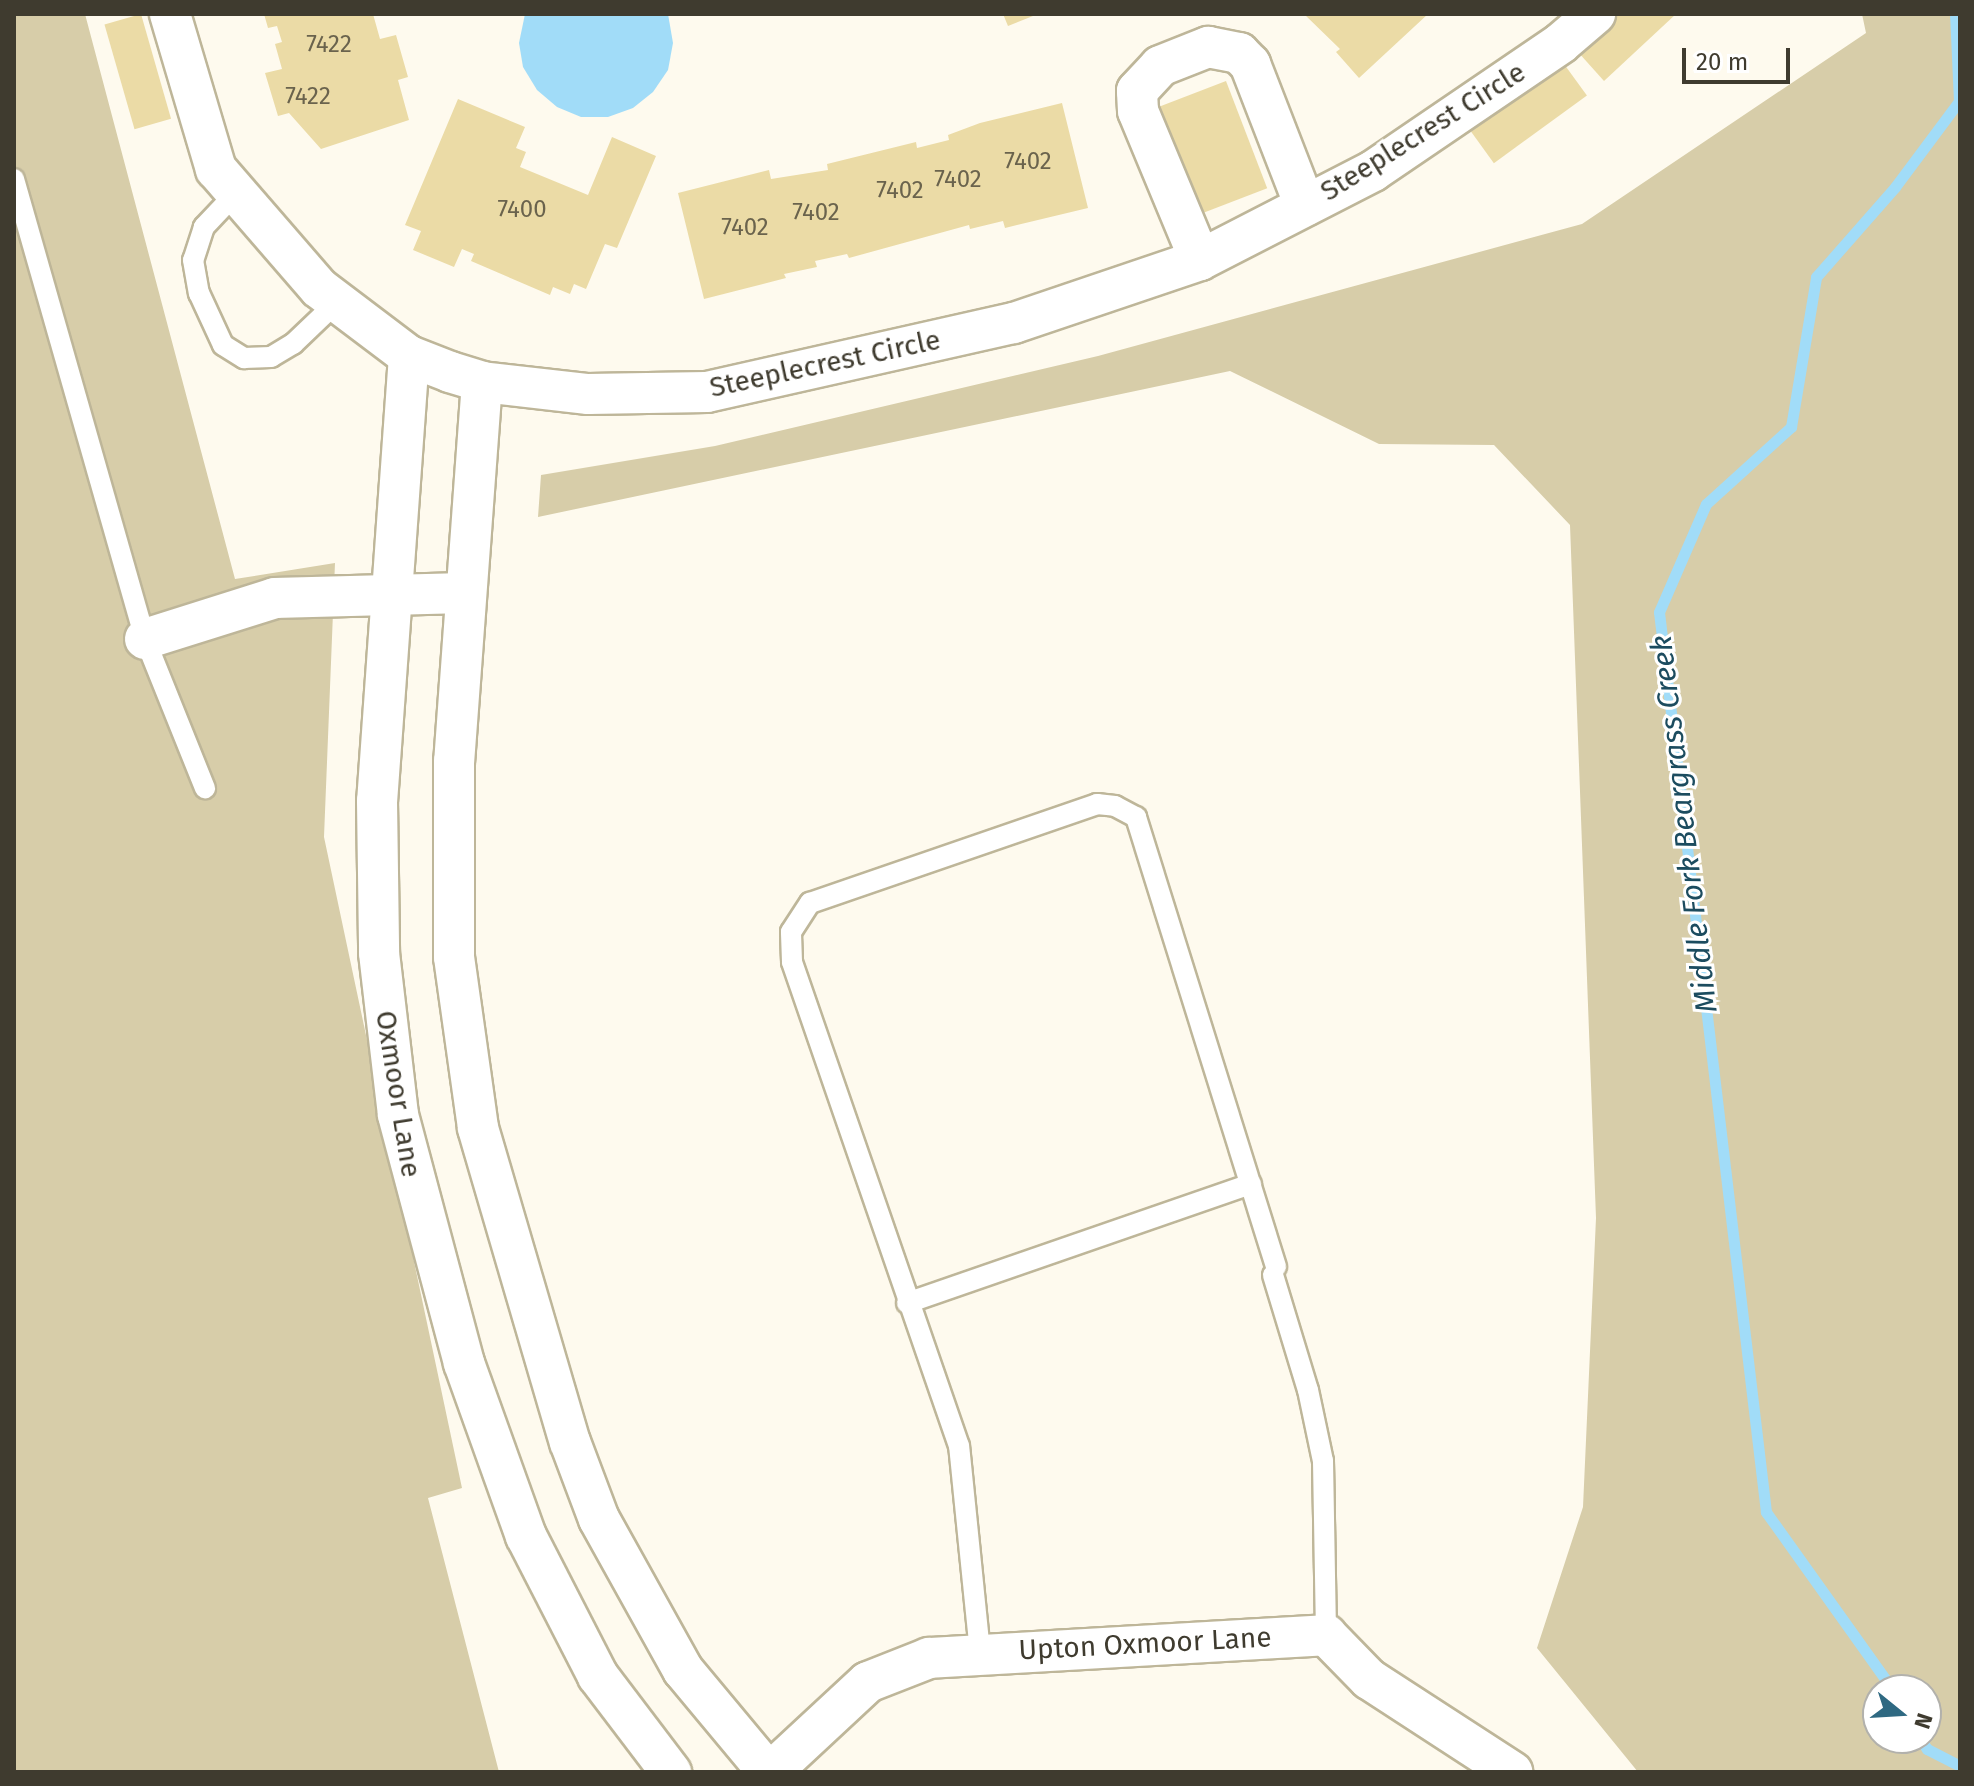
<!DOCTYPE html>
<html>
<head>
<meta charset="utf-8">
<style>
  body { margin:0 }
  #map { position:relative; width:1974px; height:1786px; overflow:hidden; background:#fefaee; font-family:"Fira Sans",sans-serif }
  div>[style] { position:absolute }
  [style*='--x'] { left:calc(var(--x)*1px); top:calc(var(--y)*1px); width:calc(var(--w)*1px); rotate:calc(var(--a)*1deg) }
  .green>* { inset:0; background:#d7cda9 }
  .water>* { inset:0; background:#a1dcf8 }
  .stream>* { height:11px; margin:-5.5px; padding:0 5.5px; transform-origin:5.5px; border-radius:5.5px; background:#a1dcf8 }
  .building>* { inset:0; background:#ebdba6; transform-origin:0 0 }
  .roads { filter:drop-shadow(2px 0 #beb699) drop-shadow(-2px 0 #beb699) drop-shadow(0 2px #beb699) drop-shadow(0 -2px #beb699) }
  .service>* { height:20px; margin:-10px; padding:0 10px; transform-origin:10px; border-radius:10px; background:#fff }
  .minor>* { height:40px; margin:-20px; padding:0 20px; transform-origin:20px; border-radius:20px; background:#fff }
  span { translate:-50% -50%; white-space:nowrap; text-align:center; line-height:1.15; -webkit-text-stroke:6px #fff; paint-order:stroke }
  .number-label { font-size:24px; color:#6a634d }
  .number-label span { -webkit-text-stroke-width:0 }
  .street-label { font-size:28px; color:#3f3b2f }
  .water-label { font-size:30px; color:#1c4c5f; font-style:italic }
  .frame { position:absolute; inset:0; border:16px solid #3f3b2f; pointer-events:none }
  .north { position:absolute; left:1862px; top:1674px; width:80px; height:80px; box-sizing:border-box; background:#fff; border:2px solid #b2b1ac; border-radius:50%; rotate:108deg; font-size:22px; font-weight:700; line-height:32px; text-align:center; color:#3f3b2f }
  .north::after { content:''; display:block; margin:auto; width:28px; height:36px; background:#2f6982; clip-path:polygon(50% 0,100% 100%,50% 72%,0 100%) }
  .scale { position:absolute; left:1682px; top:48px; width:108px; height:36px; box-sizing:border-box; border:4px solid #3f3b2f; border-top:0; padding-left:10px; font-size:24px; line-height:28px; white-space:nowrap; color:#3f3b2f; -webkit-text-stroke:6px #fff; paint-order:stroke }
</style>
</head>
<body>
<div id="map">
  <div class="green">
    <div style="clip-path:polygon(14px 14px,85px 14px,235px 579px,335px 563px,324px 837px,462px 1488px,428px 1498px,499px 1772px,14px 1772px)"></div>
    <div style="clip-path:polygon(evenodd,1862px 14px,1960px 14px,1960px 1772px,1638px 1772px,1537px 1648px,1583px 1507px,1596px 1218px,1570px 525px,1494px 445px,1379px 444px,1230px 371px,538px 517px,541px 475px,715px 446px,1098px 356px,1582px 224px,1866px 33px,1862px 14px,1926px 1690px,1926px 1738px,1878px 1738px,1878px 1690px,1926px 1690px)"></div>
  </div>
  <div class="water">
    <div style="clip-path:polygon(525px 14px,668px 14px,673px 43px,668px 70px,653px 92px,633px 108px,608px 117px,581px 117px,557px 107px,537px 90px,523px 67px,519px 43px)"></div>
  </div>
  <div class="stream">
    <div style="--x:1893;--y:1690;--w:219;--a:-125.5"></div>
    <div style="--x:1766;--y:1512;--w:906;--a:-96.78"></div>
    <div style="--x:1659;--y:612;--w:118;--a:-66.5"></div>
    <div style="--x:1706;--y:504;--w:115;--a:-42.2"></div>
    <div style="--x:1791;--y:427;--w:152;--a:-80.5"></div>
    <div style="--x:1816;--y:277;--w:120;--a:-48.7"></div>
    <div style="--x:1895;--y:187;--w:107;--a:-53.3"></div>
    <div style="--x:1959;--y:101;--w:87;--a:-92.6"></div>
    <div style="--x:1920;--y:1738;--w:13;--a:58"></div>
    <div style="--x:1927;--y:1749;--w:37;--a:27"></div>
  </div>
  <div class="building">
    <div style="left:141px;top:14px;width:109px;height:38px;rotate:74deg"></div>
    <div style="clip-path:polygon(264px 14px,373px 14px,380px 39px,396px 35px,408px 77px,398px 80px,409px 120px,321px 149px,289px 113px,278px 116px,265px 73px,282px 69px,275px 44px,282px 42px,277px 26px,268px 28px)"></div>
    <div style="clip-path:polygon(1003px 14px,1038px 14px,1008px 26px)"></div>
    <div style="clip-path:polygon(1304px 14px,1428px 14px,1359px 78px,1336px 52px,1340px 49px)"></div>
    <div style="clip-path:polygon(1619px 14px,1676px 14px,1604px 81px,1578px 52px)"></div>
    <div style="left:1564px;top:64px;width:39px;height:115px;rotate:54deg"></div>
    <div style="left:1226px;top:81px;width:115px;height:71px;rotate:69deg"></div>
    <div style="clip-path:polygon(458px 99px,525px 127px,516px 148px,526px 152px,520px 167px,588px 195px,612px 137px,656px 156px,617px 248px,605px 244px,586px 289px,574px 284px,570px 294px,553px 287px,550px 295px,471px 261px,474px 254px,462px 249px,454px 267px,413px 250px,421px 231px,405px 225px)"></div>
    <div style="clip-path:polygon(1062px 103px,1088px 208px,1005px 228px,1003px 221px,970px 229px,969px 225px,849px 258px,847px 254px,815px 261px,817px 267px,784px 274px,786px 278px,704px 299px,678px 193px,769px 170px,771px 179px,828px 170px,827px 164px,916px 142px,917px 148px,949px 140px,948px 135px,980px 123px)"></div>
  </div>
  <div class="roads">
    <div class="service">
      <div style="--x:14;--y:179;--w:478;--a:74.1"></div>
      <div style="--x:145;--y:639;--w:161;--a:68.1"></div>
      <div style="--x:236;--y:193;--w:47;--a:133.3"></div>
      <div style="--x:204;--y:227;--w:35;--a:108"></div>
      <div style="--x:193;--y:260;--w:34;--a:80"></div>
      <div style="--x:199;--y:293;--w:57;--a:65.2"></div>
      <div style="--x:223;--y:345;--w:25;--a:32"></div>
      <div style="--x:244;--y:358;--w:27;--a:-2"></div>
      <div style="--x:271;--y:357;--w:26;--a:-31"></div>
      <div style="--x:293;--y:344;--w:61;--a:-43.7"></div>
      <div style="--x:1273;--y:1275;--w:120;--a:73.1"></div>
      <div style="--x:1308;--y:1390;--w:73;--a:78.1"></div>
      <div style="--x:1323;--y:1461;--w:174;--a:89"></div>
      <div style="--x:907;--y:1303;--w:364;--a:-19.1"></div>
      <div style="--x:980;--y:1652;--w:207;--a:-95.8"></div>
      <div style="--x:959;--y:1446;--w:512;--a:-109.04"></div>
      <div style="--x:792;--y:962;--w:30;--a:-92"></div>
      <div style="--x:791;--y:932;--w:35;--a:-57"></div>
      <div style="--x:810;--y:903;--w:304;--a:-19"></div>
      <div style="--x:1097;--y:804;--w:18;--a:6"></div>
      <div style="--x:1115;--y:806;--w:24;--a:28"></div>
      <div style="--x:1136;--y:817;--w:471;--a:72.7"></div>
    </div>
    <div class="minor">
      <div style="--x:170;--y:14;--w:162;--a:73.5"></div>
      <div style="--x:216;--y:169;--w:157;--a:49.1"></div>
      <div style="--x:319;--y:288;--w:113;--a:37.1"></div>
      <div style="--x:409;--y:356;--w:44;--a:21.3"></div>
      <div style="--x:450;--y:372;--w:34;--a:17"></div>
      <div style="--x:482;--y:382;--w:107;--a:6.5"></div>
      <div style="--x:588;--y:394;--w:119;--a:-1"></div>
      <div style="--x:707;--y:392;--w:315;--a:-12.7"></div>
      <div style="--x:1014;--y:323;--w:196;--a:-18.7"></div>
      <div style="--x:1200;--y:260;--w:195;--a:-27.2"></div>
      <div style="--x:1373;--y:171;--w:227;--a:-34.2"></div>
      <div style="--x:1561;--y:43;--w:45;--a:-40.5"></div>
      <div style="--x:1200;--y:260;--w:161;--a:-112.6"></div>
      <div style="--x:1138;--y:111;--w:20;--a:-93"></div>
      <div style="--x:1137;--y:91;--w:34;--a:-47"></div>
      <div style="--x:1160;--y:66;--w:52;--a:-21.6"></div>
      <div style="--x:1208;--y:47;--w:32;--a:11"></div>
      <div style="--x:1239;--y:53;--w:16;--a:45"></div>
      <div style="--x:1250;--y:64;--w:152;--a:68.8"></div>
      <div style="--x:409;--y:356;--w:446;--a:94.1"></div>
      <div style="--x:377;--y:801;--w:152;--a:89.2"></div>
      <div style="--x:379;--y:953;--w:163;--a:83.3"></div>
      <div style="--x:398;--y:1115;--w:257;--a:75.1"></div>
      <div style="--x:464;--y:1363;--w:184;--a:70.3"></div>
      <div style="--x:526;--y:1536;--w:157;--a:62.8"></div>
      <div style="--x:598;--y:1676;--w:121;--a:52.8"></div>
      <div style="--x:482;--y:382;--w:380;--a:94.2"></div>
      <div style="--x:454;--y:761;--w:196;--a:90"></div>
      <div style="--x:454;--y:957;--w:173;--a:82"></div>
      <div style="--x:478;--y:1128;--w:327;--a:73.7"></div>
      <div style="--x:570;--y:1442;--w:82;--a:69.4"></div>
      <div style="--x:599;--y:1519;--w:173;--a:60.9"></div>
      <div style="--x:683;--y:1670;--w:133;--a:50.2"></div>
      <div style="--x:145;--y:639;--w:136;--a:-17.5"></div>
      <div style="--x:275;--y:598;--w:189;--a:-1.5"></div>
      <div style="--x:771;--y:1772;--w:132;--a:-42.9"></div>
      <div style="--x:868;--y:1682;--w:66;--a:-21.5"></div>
      <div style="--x:929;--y:1658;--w:398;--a:-3.3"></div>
      <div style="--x:1326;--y:1635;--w:62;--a:45.7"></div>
      <div style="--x:1369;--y:1679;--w:171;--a:33"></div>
    </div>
  </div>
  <div class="number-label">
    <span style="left:329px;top:45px">7422</span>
    <span style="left:308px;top:97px">7422</span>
    <span style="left:1028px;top:162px">7402</span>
    <span style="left:958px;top:180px">7402</span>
    <span style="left:900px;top:191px">7402</span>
    <span style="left:522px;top:210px">7400</span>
    <span style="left:816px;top:213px">7402</span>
    <span style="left:745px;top:228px">7402</span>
  </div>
  <div class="street-label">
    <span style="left:1423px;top:132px;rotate:-32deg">Steeplecrest Circle</span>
    <span style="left:825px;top:364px;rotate:-12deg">Steeplecrest Circle</span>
    <span style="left:398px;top:1094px;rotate:81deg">Oxmoor Lane</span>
    <span style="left:1145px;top:1644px;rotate:-3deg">Upton Oxmoor Lane</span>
  </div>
  <div class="water-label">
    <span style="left:1684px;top:824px;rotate:-97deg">Middle Fork Beargrass Creek</span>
  </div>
  <div class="frame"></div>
  <div class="north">N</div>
  <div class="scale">20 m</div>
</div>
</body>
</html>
